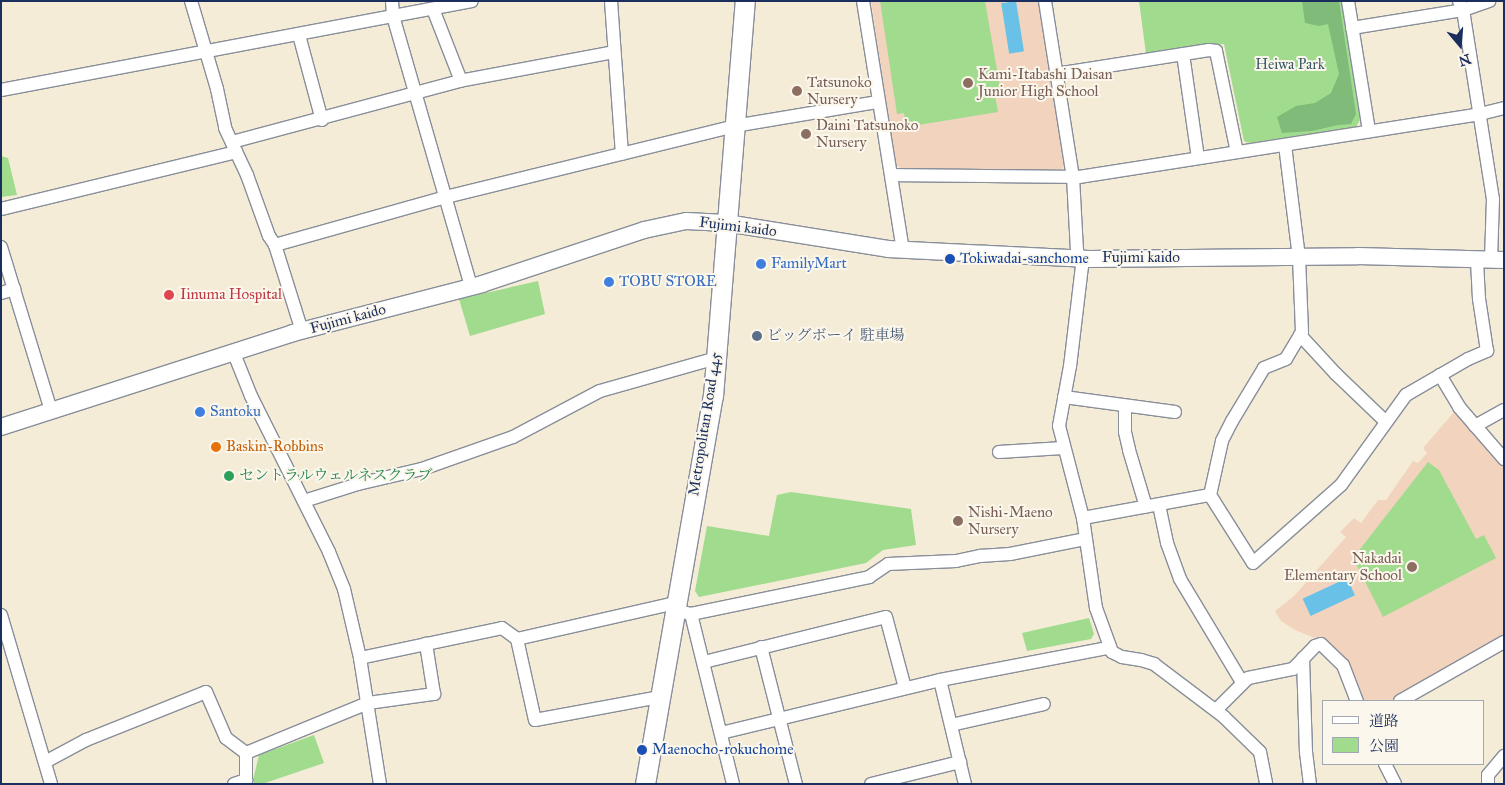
<!DOCTYPE html>
<html>
<head>
<meta charset="utf-8">
<style>
  body { margin:0 }
  #map { position:relative; width:1505px; height:785px; overflow:hidden; background:#f4ecd6; font-family:"IM FELL Great Primer","Noto Serif JP",serif }
  div>[style] { position:absolute }
  [style*='--x'] { left:calc(var(--x)*1px); top:calc(var(--y)*1px); width:calc(var(--w)*1px); rotate:calc(var(--a)*1deg) }
  .built>* { inset:0; background:#f2d4be }
  .green>* { inset:0; background:#a0db8e }
  .forest>* { inset:0; background:#80bb79 }
  .water>* { inset:0; background:#69c1e7; transform-origin:0 0 }
  .roads { filter:drop-shadow(1px 0 #888e9a) drop-shadow(-1px 0 #888e9a) drop-shadow(0 1px #888e9a) drop-shadow(0 -1px #888e9a) }
  .minor>* { height:12px; margin:-6px; padding:0 6px; transform-origin:6px; border-radius:6px; background:#fff }
  .tertiary>* { height:16px; margin:-8px; padding:0 8px; transform-origin:8px; border-radius:8px; background:#fff }
  .secondary>* { height:19px; margin:-9.5px; padding:0 9.5px; transform-origin:9.5px; border-radius:9.5px; background:#fff }
  .dots>* { width:14px; height:14px; translate:-50% -50%; box-sizing:border-box; border:2px solid #fbf7ec; border-radius:50% }
  span { translate:-50% -50%; white-space:nowrap; text-align:center; line-height:1.15; -webkit-text-stroke:4px #fbf7ec; paint-order:stroke }
  .park-label { font-size:15px; color:#3c5a6a }
  .education-label { font-size:15px; color:#785e54 }
  .left { translate:0 -50%; text-align:left }
  .right { translate:-100% -50%; text-align:right }
  .street-label { font-size:15px; color:#1b2f5e }
  .transit-label { font-size:15px; color:#164399 }
  .shop-label { font-size:15px; color:#366cbe }
  .health-label { font-size:15px; color:#be3a42 }
  .service-label { font-size:15px; color:#4e5e75 }
  .food-label { font-size:15px; color:#c56008 }
  .leisure-label { font-size:15px; color:#27864d }
  .frame { position:absolute; inset:0; border:2px solid #1b2f5e; pointer-events:none }
  .legend { position:absolute; left:1322px; top:700px; width:162px; height:65px; box-sizing:border-box; background:#fbf7ec; border:1px solid #a1a7b3; margin:0; padding:6px 9px; list-style:none; font-size:15px; color:#1b2f5e }
  .legend li { display:flex; align-items:center; gap:10px; height:25px }
  .legend b { width:25px; border:1px solid #a1a7b3 }
  .north { position:absolute; left:1435px; top:20px; width:50px; height:50px; -webkit-text-stroke:4px #fbf7ec; paint-order:stroke; rotate:162deg; font-size:14px; font-weight:700; line-height:20px; text-align:center; color:#1b2f5e }
  .north::after { content:''; display:block; margin:auto; width:18px; height:22px; background:#1b2f5e; clip-path:polygon(50% 0,100% 100%,50% 72%,0 100%) }
</style>
</head>
<body>
<div id="map">
  <div class="built">
    <div style="clip-path:polygon(871px 1px,1040px 1px,1066px 164px,1062px 169px,904px 170px,896px 165px)"></div>
    <div style="clip-path:polygon(1454px 412px,1472px 427px,1504px 468px,1504px 638px,1392px 701px,1362px 701px,1317px 639px,1295px 630px,1281px 621px,1275px 611px,1294px 596px,1346px 537px,1340px 532px,1354px 518px,1361px 523px,1378px 500px,1386px 500px,1413px 461px,1418px 463px,1427px 453px,1423px 448px)"></div>
  </div>
  <div class="green">
    <div style="clip-path:polygon(880px 1px,985px 1px,1001px 93px,995px 95px,998px 112px,906px 127px,904px 113px,897px 114px)"></div>
    <div style="clip-path:polygon(1139px 1px,1342px 1px,1360px 120px,1356px 127px,1249px 143px,1244px 141px,1224px 44px,1146px 54px)"></div>
    <div style="clip-path:polygon(1px 156px,8px 158px,17px 195px,1px 197px)"></div>
    <div style="clip-path:polygon(538px 281px,545px 314px,470px 336px,459px 299px)"></div>
    <div style="clip-path:polygon(1428px 462px,1439px 470px,1476px 539px,1484px 535px,1496px 558px,1383px 617px,1353px 558px)"></div>
    <div style="clip-path:polygon(791px 492px,911px 509px,916px 545px,883px 550px,866px 563px,699px 597px,695px 591px,707px 526px,769px 536px,777px 495px)"></div>
    <div style="clip-path:polygon(1089px 618px,1094px 634px,1091px 639px,1027px 651px,1022px 633px)"></div>
    <div style="clip-path:polygon(314px 735px,324px 763px,262px 784px,255px 784px,253px 780px,259px 755px)"></div>
  </div>
  <div class="forest">
    <div style="clip-path:polygon(1302px 1px,1339px 1px,1356px 114px,1351px 124px,1338px 125px,1312px 131px,1282px 133px,1277px 117px,1296px 106px,1315px 103px,1331px 93px,1339px 74px,1328px 24px,1319px 26px,1305px 23px)"></div>
  </div>
  <div class="water">
    <div style="left:1016px;top:1px;width:51px;height:15px;rotate:81deg"></div>
    <div style="left:1347px;top:578px;width:19px;height:49px;rotate:65deg"></div>
  </div>
  <div class="roads">
    <div class="minor">
      <div style="--x:191;--y:1;--w:92;--a:73.5"></div>
      <div style="--x:217;--y:89;--w:40;--a:78"></div>
      <div style="--x:225;--y:128;--w:52;--a:64.9"></div>
      <div style="--x:247;--y:175;--w:65;--a:70.2"></div>
      <div style="--x:269;--y:236;--w:11;--a:56"></div>
      <div style="--x:275;--y:245;--w:90;--a:72.6"></div>
      <div style="--x:392;--y:1;--w:15;--a:86"></div>
      <div style="--x:393;--y:16;--w:282;--a:73.9"></div>
      <div style="--x:611;--y:1;--w:153;--a:85.9"></div>
      <div style="--x:863;--y:1;--w:252;--a:80.9"></div>
      <div style="--x:1045;--y:1;--w:178;--a:81"></div>
      <div style="--x:1073;--y:177;--w:73;--a:86.9"></div>
      <div style="--x:1077;--y:250;--w:17;--a:73"></div>
      <div style="--x:1082;--y:266;--w:101;--a:96.8"></div>
      <div style="--x:1070;--y:366;--w:61;--a:100.4"></div>
      <div style="--x:1059;--y:426;--w:95;--a:75.4"></div>
      <div style="--x:1083;--y:518;--w:91;--a:81.8"></div>
      <div style="--x:1096;--y:608;--w:47;--a:70"></div>
      <div style="--x:1112;--y:652;--w:11;--a:27"></div>
      <div style="--x:1122;--y:657;--w:19;--a:9"></div>
      <div style="--x:1141;--y:660;--w:14;--a:17"></div>
      <div style="--x:1154;--y:664;--w:88;--a:37.1"></div>
      <div style="--x:1224;--y:717;--w:50;--a:44.2"></div>
      <div style="--x:1260;--y:752;--w:33;--a:79"></div>
      <div style="--x:1348;--y:1;--w:132;--a:80.8"></div>
      <div style="--x:1459;--y:1;--w:10;--a:66"></div>
      <div style="--x:1463;--y:10;--w:191;--a:81"></div>
      <div style="--x:1493;--y:199;--w:61;--a:91.9"></div>
      <div style="--x:433;--y:9;--w:77;--a:68.7"></div>
      <div style="--x:1352;--y:28;--w:112;--a:-9.2"></div>
      <div style="--x:1463;--y:10;--w:28;--a:-19"></div>
      <div style="--x:299;--y:35;--w:88;--a:74.9"></div>
      <div style="--x:1183;--y:54;--w:105;--a:81.8"></div>
      <div style="--x:1056;--y:74;--w:155;--a:-8.9"></div>
      <div style="--x:1209;--y:50;--w:7;--a:8"></div>
      <div style="--x:1216;--y:51;--w:103;--a:78.3"></div>
      <div style="--x:1;--y:90;--w:479;--a:-10.7"></div>
      <div style="--x:232;--y:142;--w:235;--a:-15"></div>
      <div style="--x:459;--y:81;--w:158;--a:-10.6"></div>
      <div style="--x:1285;--y:145;--w:113;--a:82.9"></div>
      <div style="--x:1299;--y:257;--w:75;--a:87.7"></div>
      <div style="--x:1302;--y:332;--w:31;--a:121"></div>
      <div style="--x:1286;--y:359;--w:24;--a:158"></div>
      <div style="--x:1264;--y:368;--w:62;--a:121.1"></div>
      <div style="--x:1232;--y:421;--w:22;--a:117"></div>
      <div style="--x:1222;--y:441;--w:55;--a:102.5"></div>
      <div style="--x:1210;--y:495;--w:80;--a:57.7"></div>
      <div style="--x:1253;--y:563;--w:118;--a:-41.6"></div>
      <div style="--x:1341;--y:485;--w:111;--a:-54.2"></div>
      <div style="--x:1406;--y:395;--w:72;--a:-30.1"></div>
      <div style="--x:1468;--y:359;--w:21;--a:-23"></div>
      <div style="--x:1487;--y:351;--w:53;--a:-98.7"></div>
      <div style="--x:1479;--y:299;--w:39;--a:-93"></div>
      <div style="--x:892;--y:175;--w:187;--a:0.6"></div>
      <div style="--x:1079;--y:177;--w:406;--a:-8.9"></div>
      <div style="--x:1480;--y:114;--w:25;--a:-14"></div>
      <div style="--x:1;--y:209;--w:242;--a:-13.6"></div>
      <div style="--x:275;--y:245;--w:178;--a:-15.7"></div>
      <div style="--x:446;--y:197;--w:297;--a:-13.8"></div>
      <div style="--x:734;--y:126;--w:146;--a:-9.5"></div>
      <div style="--x:1;--y:247;--w:171;--a:73"></div>
      <div style="--x:1;--y:293;--w:14;--a:-17"></div>
      <div style="--x:1300;--y:335;--w:53;--a:47.3"></div>
      <div style="--x:1336;--y:374;--w:69;--a:43.8"></div>
      <div style="--x:233;--y:351;--w:48;--a:68.2"></div>
      <div style="--x:251;--y:396;--w:174;--a:63.4"></div>
      <div style="--x:329;--y:552;--w:40;--a:68"></div>
      <div style="--x:344;--y:589;--w:71;--a:76.9"></div>
      <div style="--x:360;--y:658;--w:128;--a:81"></div>
      <div style="--x:1440;--y:375;--w:37;--a:59"></div>
      <div style="--x:1459;--y:407;--w:69;--a:49.1"></div>
      <div style="--x:1064;--y:397;--w:112;--a:7.7"></div>
      <div style="--x:1125;--y:406;--w:26;--a:90"></div>
      <div style="--x:1125;--y:432;--w:18;--a:77"></div>
      <div style="--x:1129;--y:450;--w:59;--a:73.4"></div>
      <div style="--x:1475;--y:426;--w:33;--a:-29"></div>
      <div style="--x:999;--y:452;--w:64;--a:-3.6"></div>
      <div style="--x:304;--y:501;--w:57;--a:-17.5"></div>
      <div style="--x:358;--y:484;--w:66;--a:-13.2"></div>
      <div style="--x:422;--y:469;--w:96;--a:-19.4"></div>
      <div style="--x:513;--y:437;--w:98;--a:-27.9"></div>
      <div style="--x:600;--y:391;--w:122;--a:-15.8"></div>
      <div style="--x:1159;--y:505;--w:39;--a:78"></div>
      <div style="--x:1167;--y:543;--w:38;--a:70"></div>
      <div style="--x:1180;--y:579;--w:120;--a:59"></div>
      <div style="--x:1083;--y:518;--w:129;--a:-10.3"></div>
      <div style="--x:674;--y:610;--w:17;--a:13"></div>
      <div style="--x:691;--y:614;--w:182;--a:-11.7"></div>
      <div style="--x:869;--y:577;--w:23;--a:-34"></div>
      <div style="--x:888;--y:564;--w:68;--a:-2.5"></div>
      <div style="--x:956;--y:561;--w:25;--a:-12"></div>
      <div style="--x:980;--y:556;--w:30;--a:-4"></div>
      <div style="--x:1010;--y:554;--w:76;--a:-11.3"></div>
      <div style="--x:691;--y:614;--w:175;--a:76.1"></div>
      <div style="--x:1;--y:615;--w:176;--a:73.5"></div>
      <div style="--x:517;--y:639;--w:83;--a:77.5"></div>
      <div style="--x:535;--y:720;--w:126;--a:-10.5"></div>
      <div style="--x:761;--y:647;--w:141;--a:75.7"></div>
      <div style="--x:360;--y:658;--w:145;--a:-11.9"></div>
      <div style="--x:502;--y:628;--w:19;--a:36"></div>
      <div style="--x:517;--y:639;--w:163;--a:-12.8"></div>
      <div style="--x:1303;--y:658;--w:94;--a:88.2"></div>
      <div style="--x:1306;--y:752;--w:32;--a:83"></div>
      <div style="--x:704;--y:662;--w:187;--a:-13.9"></div>
      <div style="--x:886;--y:617;--w:73;--a:75"></div>
      <div style="--x:940;--y:680;--w:107;--a:76.5"></div>
      <div style="--x:1400;--y:701;--w:120;--a:-29.6"></div>
      <div style="--x:1216;--y:710;--w:45;--a:-45"></div>
      <div style="--x:1248;--y:678;--w:46;--a:-11.3"></div>
      <div style="--x:1293;--y:669;--w:32;--a:-46"></div>
      <div style="--x:1315;--y:646;--w:6;--a:-18"></div>
      <div style="--x:1321;--y:644;--w:30;--a:44"></div>
      <div style="--x:1343;--y:665;--w:39;--a:69"></div>
      <div style="--x:951;--y:725;--w:95;--a:-12.7"></div>
      <div style="--x:721;--y:733;--w:225;--a:-13.6"></div>
      <div style="--x:940;--y:680;--w:171;--a:-10.8"></div>
      <div style="--x:45;--y:762;--w:47;--a:-28.2"></div>
      <div style="--x:86;--y:740;--w:129;--a:-21.8"></div>
      <div style="--x:206;--y:692;--w:50;--a:66.5"></div>
      <div style="--x:226;--y:738;--w:25;--a:37"></div>
      <div style="--x:246;--y:753;--w:132;--a:-22.3"></div>
      <div style="--x:368;--y:703;--w:67;--a:-7.8"></div>
      <div style="--x:434;--y:694;--w:51;--a:-99.1"></div>
      <div style="--x:1385;--y:764;--w:22;--a:63"></div>
      <div style="--x:234;--y:784;--w:13;--a:-18"></div>
      <div style="--x:246;--y:780;--w:27;--a:-90"></div>
      <div style="--x:871;--y:784;--w:92;--a:-13.9"></div>
      <div style="--x:1488;--y:784;--w:9;--a:-90"></div>
      <div style="--x:1488;--y:775;--w:25;--a:-50"></div>
    </div>
    <div class="tertiary">
      <div style="--x:1;--y:427;--w:307;--a:-17.8"></div>
      <div style="--x:293;--y:333;--w:195;--a:-14.5"></div>
      <div style="--x:482;--y:284;--w:171;--a:-18.4"></div>
      <div style="--x:644;--y:230;--w:43;--a:-12.1"></div>
      <div style="--x:686;--y:221;--w:40;--a:2.9"></div>
      <div style="--x:726;--y:223;--w:164;--a:9.1"></div>
      <div style="--x:888;--y:249;--w:121;--a:2.8"></div>
      <div style="--x:1009;--y:255;--w:80;--a:2.9"></div>
      <div style="--x:1089;--y:259;--w:269;--a:-0.6"></div>
      <div style="--x:1358;--y:256;--w:146;--a:1.6"></div>
    </div>
    <div class="secondary">
      <div style="--x:645;--y:784;--w:394;--a:-80.1"></div>
      <div style="--x:713;--y:396;--w:396;--a:-85.4"></div>
    </div>
  </div>
  <div class="dots">
    <div style="left:968px;top:83px;background:#8d6e63"></div>
    <div style="left:797px;top:91px;background:#8d6e63"></div>
    <div style="left:806px;top:134px;background:#8d6e63"></div>
    <div style="left:950px;top:259px;background:#1a4fb4"></div>
    <div style="left:761px;top:264px;background:#3f7fe0"></div>
    <div style="left:609px;top:282px;background:#3f7fe0"></div>
    <div style="left:169px;top:295px;background:#e0444e"></div>
    <div style="left:757px;top:336px;background:#5c6f8a"></div>
    <div style="left:200px;top:412px;background:#3f7fe0"></div>
    <div style="left:216px;top:447px;background:#e8710a"></div>
    <div style="left:229px;top:476px;background:#2e9e5b"></div>
    <div style="left:958px;top:521px;background:#8d6e63"></div>
    <div style="left:1412px;top:567px;background:#8d6e63"></div>
    <div style="left:642px;top:750px;background:#1a4fb4"></div>
  </div>
  <div class="park-label">
    <span style="left:1290px;top:65px">Heiwa Park</span>
  </div>
  <div class="education-label">
    <span class="left" style="left:978px;top:83px">Kami-Itabashi Daisan<br>Junior High School</span>
    <span class="left" style="left:807px;top:91px">Tatsunoko<br>Nursery</span>
    <span class="left" style="left:816px;top:134px">Daini Tatsunoko<br>Nursery</span>
    <span class="left" style="left:968px;top:521px">Nishi-Maeno<br>Nursery</span>
    <span class="right" style="left:1402px;top:567px">Nakadai<br>Elementary School</span>
  </div>
  <div class="street-label">
    <span style="left:738px;top:227px;rotate:7deg">Fujimi kaido</span>
    <span style="left:1141px;top:258px">Fujimi kaido</span>
    <span style="left:348px;top:319px;rotate:-15deg">Fujimi kaido</span>
    <span style="left:705px;top:424px;rotate:-81deg">Metropolitan Road 445</span>
  </div>
  <div class="transit-label">
    <span class="left" style="left:960px;top:259px">Tokiwadai-sanchome</span>
    <span class="left" style="left:652px;top:750px">Maenocho-rokuchome</span>
  </div>
  <div class="shop-label">
    <span class="left" style="left:771px;top:264px">FamilyMart</span>
    <span class="left" style="left:619px;top:282px">TOBU STORE</span>
    <span class="left" style="left:210px;top:412px">Santoku</span>
  </div>
  <div class="health-label">
    <span class="left" style="left:180px;top:295px">Iinuma Hospital</span>
  </div>
  <div class="service-label">
    <span class="left" style="left:767px;top:336px">ビッグボーイ 駐車場</span>
  </div>
  <div class="food-label">
    <span class="left" style="left:226px;top:447px">Baskin-Robbins</span>
  </div>
  <div class="leisure-label">
    <span class="left" style="left:239px;top:476px">セントラルウェルネスクラブ</span>
  </div>
  <div class="frame"></div>
  <ul class="legend">
  <li><b style="height:6px;background:#fff"></b>道路</li>
  <li><b style="height:14px;background:#a0db8e"></b>公園</li>
  </ul>
  <div class="north">N</div>
</div>
</body>
</html>
